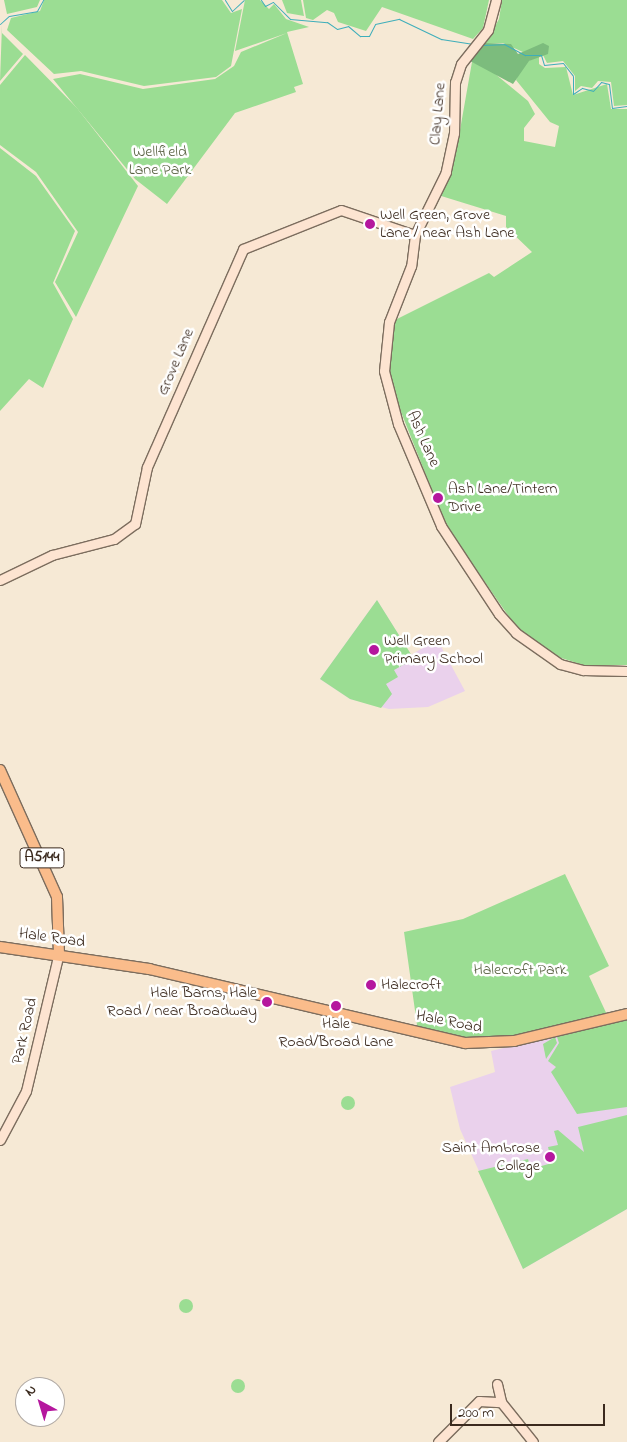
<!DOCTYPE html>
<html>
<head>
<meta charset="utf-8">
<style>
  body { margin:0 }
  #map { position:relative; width:627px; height:1442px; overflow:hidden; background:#f6e9d5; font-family:"Indie Flower",sans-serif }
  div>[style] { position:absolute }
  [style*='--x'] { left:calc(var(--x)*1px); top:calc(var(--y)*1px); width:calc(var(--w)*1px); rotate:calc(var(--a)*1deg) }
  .built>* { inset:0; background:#ead1ec }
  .green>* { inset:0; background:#9bdd93 }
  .round { border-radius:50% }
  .forest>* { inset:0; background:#7cbc7d }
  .stream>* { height:1px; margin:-0.5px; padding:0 0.5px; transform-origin:0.5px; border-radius:0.5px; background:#3eaeba }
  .roads { filter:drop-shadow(1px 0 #7c6d5e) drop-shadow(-1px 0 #7c6d5e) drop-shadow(0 1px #7c6d5e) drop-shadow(0 -1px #7c6d5e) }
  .secondary>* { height:9px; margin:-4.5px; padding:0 4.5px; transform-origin:4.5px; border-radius:4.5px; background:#fde4d1 }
  .primary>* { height:10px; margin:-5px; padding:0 5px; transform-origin:5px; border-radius:5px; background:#fabc8b }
  .dots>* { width:14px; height:14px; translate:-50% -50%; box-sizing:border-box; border:2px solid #fff; border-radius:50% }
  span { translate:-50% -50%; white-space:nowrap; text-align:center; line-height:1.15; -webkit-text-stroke:5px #fff; paint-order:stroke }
  .shield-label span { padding:1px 4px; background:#fff; border:1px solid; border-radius:4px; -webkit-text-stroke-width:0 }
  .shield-label { font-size:15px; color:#3b2a1e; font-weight:700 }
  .street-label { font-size:16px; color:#3b2a1e }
  .park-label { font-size:16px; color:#586041 }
  .poi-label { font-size:16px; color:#3b2a1e }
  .left { translate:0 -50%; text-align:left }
  .right { translate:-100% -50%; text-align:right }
  .north { position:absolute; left:15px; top:1377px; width:50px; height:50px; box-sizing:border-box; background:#fff; border:1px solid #b1aaa5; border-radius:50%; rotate:321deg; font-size:14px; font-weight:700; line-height:20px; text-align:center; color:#3b2a1e }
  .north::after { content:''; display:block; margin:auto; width:18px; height:22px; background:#b5179e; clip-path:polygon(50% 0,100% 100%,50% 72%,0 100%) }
  .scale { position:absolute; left:450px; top:1404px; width:155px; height:22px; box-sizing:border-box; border:2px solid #3b2a1e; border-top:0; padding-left:6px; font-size:15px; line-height:18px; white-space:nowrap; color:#3b2a1e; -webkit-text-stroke:4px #fff; paint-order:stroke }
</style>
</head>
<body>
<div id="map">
  <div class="built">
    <div style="clip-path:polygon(377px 600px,411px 655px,437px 639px,465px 691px,428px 707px,389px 709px,350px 699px,320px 679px)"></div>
    <div style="clip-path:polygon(627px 1019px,627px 1209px,523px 1269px,460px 1129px,450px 1087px,495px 1072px,491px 1051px)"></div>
  </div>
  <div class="green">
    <div style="clip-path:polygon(4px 0,40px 0,37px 7px,7px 14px)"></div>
    <div style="clip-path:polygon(44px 0,222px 0,231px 13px,242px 9px,231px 66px,216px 77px,144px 86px,81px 71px,54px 74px,7px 30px,11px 18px,40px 11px)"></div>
    <div style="clip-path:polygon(245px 0,260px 0,269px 9px,274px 4px,286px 19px,309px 27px,287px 32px,303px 84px,294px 87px,296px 92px,235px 113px,167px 204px,135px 179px,53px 79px,80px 74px,143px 89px,215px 79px,234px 66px,241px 52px,287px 33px,235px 51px)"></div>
    <div style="clip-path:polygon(282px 0,301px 0,304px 16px,287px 13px)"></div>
    <div style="clip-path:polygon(303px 0,489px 0,483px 28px,473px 39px,382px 7px,366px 31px,338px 22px,334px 13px,327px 10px,313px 20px,306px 18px)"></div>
    <div style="clip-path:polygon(502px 0,627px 0,627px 105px,614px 106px,611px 82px,598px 81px,592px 88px,581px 86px,575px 91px,575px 76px,563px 61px,547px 63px,542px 53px,525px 53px,503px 43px,485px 44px,499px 19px)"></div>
    <div style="clip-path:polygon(2px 25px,2px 33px,23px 54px,0 81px)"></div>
    <div style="clip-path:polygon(25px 55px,77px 108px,138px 186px,76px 317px,55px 282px,78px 232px,36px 172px,0 145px,0 85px)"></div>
    <div style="clip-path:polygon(539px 56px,539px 64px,545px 68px,566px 67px,573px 95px,607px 84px,611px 109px,627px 109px,627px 665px,583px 665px,552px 655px,516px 627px,446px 526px,390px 384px,390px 335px,395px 320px,489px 273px,494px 277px,532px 252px,506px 227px,506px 216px,438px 195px,457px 147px,472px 62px,488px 68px,528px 101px,535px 114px,524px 128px,524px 141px,555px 147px,559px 126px,550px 122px,516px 80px,522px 64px)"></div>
    <div style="clip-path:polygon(0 148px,36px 176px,75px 231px,53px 283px,73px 319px,43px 388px,29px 379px,0 411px)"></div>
    <div style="clip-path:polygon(377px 600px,414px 659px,394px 670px,398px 677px,386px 684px,392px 694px,381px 708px,350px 699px,320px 679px)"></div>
    <div style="clip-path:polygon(565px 874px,609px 966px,589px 976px,609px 1019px,489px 1045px,418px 1032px,404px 932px,463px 919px)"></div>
    <div style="clip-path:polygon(627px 1019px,627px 1107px,577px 1114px,551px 1072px,556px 1067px,548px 1061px,559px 1043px,557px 1037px)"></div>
    <div style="clip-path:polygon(555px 1037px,557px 1043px,546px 1059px,543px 1044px)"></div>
    <div class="round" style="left:341px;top:1096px;width:14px;height:14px"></div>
    <div style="clip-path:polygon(627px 1115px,627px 1209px,523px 1269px,478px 1171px,528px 1159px,531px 1169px,552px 1163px,548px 1147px,558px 1145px,554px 1131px,558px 1130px,584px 1152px,578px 1127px)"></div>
    <div class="round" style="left:179px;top:1299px;width:14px;height:14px"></div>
    <div class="round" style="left:231px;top:1379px;width:14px;height:14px"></div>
  </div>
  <div class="forest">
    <div style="clip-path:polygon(483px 43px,511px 44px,518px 54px,543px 43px,549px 46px,548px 54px,529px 61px,513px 84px,470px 61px)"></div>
  </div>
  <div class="stream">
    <div style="--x:225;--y:0;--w:13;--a:58"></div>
    <div style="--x:232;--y:11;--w:16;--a:-43"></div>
    <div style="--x:261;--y:0;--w:7;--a:56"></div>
    <div style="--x:265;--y:6;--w:9;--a:-27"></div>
    <div style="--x:273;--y:2;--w:24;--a:45"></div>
    <div style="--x:290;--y:19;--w:37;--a:5"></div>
    <div style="--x:327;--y:22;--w:12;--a:35"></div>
    <div style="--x:337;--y:29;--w:11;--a:-15"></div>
    <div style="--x:348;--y:26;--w:16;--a:40"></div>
    <div style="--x:360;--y:36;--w:9;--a:0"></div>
    <div style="--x:369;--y:36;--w:13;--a:-63"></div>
    <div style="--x:375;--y:24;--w:25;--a:-12"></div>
    <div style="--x:399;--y:19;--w:47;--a:25.5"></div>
    <div style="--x:441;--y:39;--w:31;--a:9"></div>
    <div style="--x:0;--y:24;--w:12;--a:-42"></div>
    <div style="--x:9;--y:16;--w:28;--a:-10"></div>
    <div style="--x:37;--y:11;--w:13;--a:-61"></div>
    <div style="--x:481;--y:45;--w:23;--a:-2"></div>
    <div style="--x:504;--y:44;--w:24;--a:28"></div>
    <div style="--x:525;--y:55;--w:16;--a:0"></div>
    <div style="--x:541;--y:55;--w:10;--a:73"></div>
    <div style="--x:544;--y:65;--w:19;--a:-6"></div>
    <div style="--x:563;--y:63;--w:16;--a:52"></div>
    <div style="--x:573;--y:76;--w:18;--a:90"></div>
    <div style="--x:573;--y:94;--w:11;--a:-34"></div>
    <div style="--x:582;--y:88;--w:11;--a:15"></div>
    <div style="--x:593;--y:91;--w:12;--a:-48"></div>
    <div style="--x:601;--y:82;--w:8;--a:14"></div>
    <div style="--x:609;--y:84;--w:24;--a:83"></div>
    <div style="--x:612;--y:108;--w:15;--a:-8"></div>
  </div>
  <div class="roads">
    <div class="secondary">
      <div style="--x:496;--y:0;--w:31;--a:105"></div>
      <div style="--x:488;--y:30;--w:43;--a:128.5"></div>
      <div style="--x:461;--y:64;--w:19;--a:108"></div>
      <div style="--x:455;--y:82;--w:51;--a:91.1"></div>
      <div style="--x:454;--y:133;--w:40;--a:102"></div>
      <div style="--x:446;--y:172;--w:70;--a:116.2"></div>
      <div style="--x:415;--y:235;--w:31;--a:97"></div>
      <div style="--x:411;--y:266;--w:60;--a:111.4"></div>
      <div style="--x:389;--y:322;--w:49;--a:95.8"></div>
      <div style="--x:384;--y:371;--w:55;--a:75.2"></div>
      <div style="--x:398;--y:424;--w:111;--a:67.1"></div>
      <div style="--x:441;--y:526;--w:105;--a:56.6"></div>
      <div style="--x:499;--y:614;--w:25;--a:48"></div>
      <div style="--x:516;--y:633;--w:54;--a:35.2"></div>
      <div style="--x:560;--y:664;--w:24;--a:15"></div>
      <div style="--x:583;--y:670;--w:44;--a:1.3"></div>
      <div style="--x:0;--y:580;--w:58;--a:-25.7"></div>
      <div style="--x:52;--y:555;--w:64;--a:-14.5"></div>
      <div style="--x:114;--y:539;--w:26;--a:-36"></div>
      <div style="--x:135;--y:524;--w:58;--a:-78.1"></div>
      <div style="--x:147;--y:467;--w:238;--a:-66.2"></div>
      <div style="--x:243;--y:249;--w:105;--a:-21.7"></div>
      <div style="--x:341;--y:210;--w:78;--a:18.7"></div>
      <div style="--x:0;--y:1140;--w:55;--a:-62"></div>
      <div style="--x:26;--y:1091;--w:142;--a:-76.6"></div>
      <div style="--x:497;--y:1384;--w:18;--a:77"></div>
      <div style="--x:501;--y:1402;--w:51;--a:51.3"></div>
      <div style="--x:438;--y:1442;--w:58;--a:-45"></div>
      <div style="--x:479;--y:1401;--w:22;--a:3"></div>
    </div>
    <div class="primary">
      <div style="--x:0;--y:770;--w:139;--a:65.8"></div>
      <div style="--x:57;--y:897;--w:56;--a:88"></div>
      <div style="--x:0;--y:947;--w:151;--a:8.4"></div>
      <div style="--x:149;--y:969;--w:325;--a:13.2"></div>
      <div style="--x:465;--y:1043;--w:49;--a:-2.3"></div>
      <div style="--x:514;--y:1041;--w:116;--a:-13.4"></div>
    </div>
  </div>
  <div class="dots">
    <div style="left:370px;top:224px;background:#b5179e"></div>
    <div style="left:438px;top:498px;background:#b5179e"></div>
    <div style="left:374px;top:650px;background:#b5179e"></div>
    <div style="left:371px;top:985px;background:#b5179e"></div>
    <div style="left:267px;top:1002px;background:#b5179e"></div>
    <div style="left:336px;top:1006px;background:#b5179e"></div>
    <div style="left:550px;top:1157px;background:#b5179e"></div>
  </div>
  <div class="shield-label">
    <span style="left:42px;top:858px">A5144</span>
  </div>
  <div class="street-label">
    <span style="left:438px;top:114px;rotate:-85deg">Clay Lane</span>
    <span style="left:176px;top:362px;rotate:-67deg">Grove Lane</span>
    <span style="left:423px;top:439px;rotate:66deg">Ash Lane</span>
    <span style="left:52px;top:938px;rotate:8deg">Hale Road</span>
    <span style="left:449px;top:1022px;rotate:11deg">Hale Road</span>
    <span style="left:25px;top:1031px;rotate:-77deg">Park Road</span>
  </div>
  <div class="park-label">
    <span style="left:160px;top:161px">Wellfield<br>Lane Park</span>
    <span style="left:520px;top:970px">Halecroft Park</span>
  </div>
  <div class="poi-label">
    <span class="left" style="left:380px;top:224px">Well Green, Grove<br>Lane / near Ash Lane</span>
    <span class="left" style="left:448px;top:498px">Ash Lane/Tintern<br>Drive</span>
    <span class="left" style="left:384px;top:650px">Well Green<br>Primary School</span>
    <span class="left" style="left:381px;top:985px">Halecroft</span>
    <span class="right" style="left:257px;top:1002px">Hale Barns, Hale<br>Road / near Broadway</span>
    <span style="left:336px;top:1033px">Hale<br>Road/Broad Lane</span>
    <span class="right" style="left:540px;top:1157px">Saint Ambrose<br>College</span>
  </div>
  <div class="north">N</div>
  <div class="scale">200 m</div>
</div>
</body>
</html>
